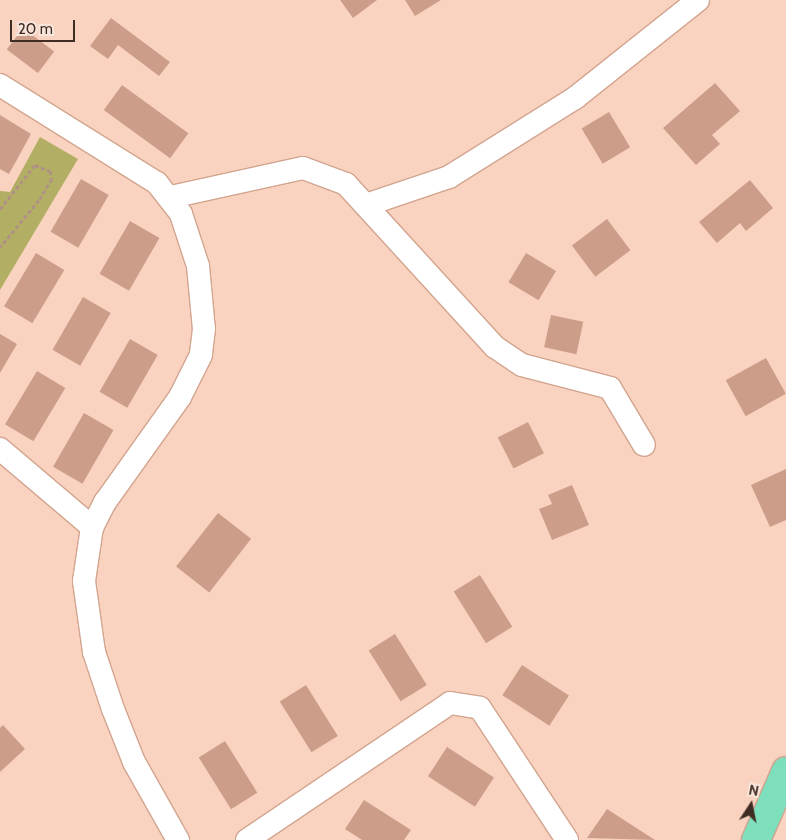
<!DOCTYPE html>
<html>
<head>
<meta charset="utf-8">
<style>
  body { margin:0 }
  #map { position:relative; width:786px; height:840px; overflow:hidden; background:#f9d3c0; font-family:Cabin,sans-serif }
  div>[style] { position:absolute }
  [style*='--x'] { left:calc(var(--x)*1px); top:calc(var(--y)*1px); width:calc(var(--w)*1px); rotate:calc(var(--a)*1deg) }
  .green>* { inset:0; background:#b2af64 }
  .building>* { inset:0; background:#cc9e89; transform-origin:0 0 }
  .path>* { height:3px; margin-top:-1.5px; transform-origin:0; background:repeating-linear-gradient(90deg,#b09282 0 4px,transparent 0 6.5px) }
  .roads { filter:drop-shadow(1px 0 #d2a48e) drop-shadow(-1px 0 #d2a48e) drop-shadow(0 1px #d2a48e) drop-shadow(0 -1px #d2a48e) }
  .minor>* { height:22px; margin:-11px; padding:0 11px; transform-origin:11px; border-radius:11px; background:#fff }
  .trunk>* { height:28px; margin:-14px; padding:0 14px; transform-origin:14px; border-radius:14px; background:#7edfbc }
  span { translate:-50% -50%; white-space:nowrap; text-align:center; line-height:1.15; -webkit-text-stroke:4px #f8e5db; paint-order:stroke }
  .north { position:absolute; left:726px; top:780px; width:50px; height:50px; -webkit-text-stroke:4px #f8e5db; paint-order:stroke; rotate:11deg; font-size:14px; font-weight:700; line-height:20px; text-align:center; color:#3f2d24 }
  .north::after { content:''; display:block; margin:auto; width:18px; height:22px; background:#3f2d24; clip-path:polygon(50% 0,100% 100%,50% 72%,0 100%) }
  .scale { position:absolute; left:10px; top:20px; width:65px; height:22px; box-sizing:border-box; border:2px solid #3f2d24; border-top:0; padding-left:6px; font-size:15px; line-height:18px; white-space:nowrap; color:#3f2d24; -webkit-text-stroke:4px #f8e5db; paint-order:stroke }
</style>
</head>
<body>
<div id="map">
  <div class="green">
    <div style="clip-path:polygon(40px 137px,78px 159px,0 290px,0 191px,10px 192px)"></div>
  </div>
  <div class="building">
    <div style="clip-path:polygon(340px 0,377px 0,353px 18px)"></div>
    <div style="clip-path:polygon(405px 0,441px 0,415px 16px)"></div>
    <div style="clip-path:polygon(111px 18px,170px 62px,159px 76px,118px 45px,108px 59px,90px 46px)"></div>
    <div style="left:23px;top:28px;width:39px;height:27px;rotate:37deg"></div>
    <div style="clip-path:polygon(715px 83px,740px 111px,712px 135px,720px 144px,696px 165px,663px 128px)"></div>
    <div style="left:122px;top:85px;width:82px;height:31px;rotate:36deg"></div>
    <div style="left:609px;top:112px;width:41px;height:32px;rotate:59deg"></div>
    <div style="clip-path:polygon(0 115px,31px 134px,9px 174px,0 169px)"></div>
    <div style="left:81px;top:179px;width:32px;height:61px;rotate:30deg"></div>
    <div style="clip-path:polygon(750px 180px,773px 208px,746px 231px,740px 223px,717px 243px,699px 222px)"></div>
    <div style="left:607px;top:219px;width:39px;height:44px;rotate:53deg"></div>
    <div style="left:130px;top:221px;width:34px;height:61px;rotate:30deg"></div>
    <div style="left:36px;top:253px;width:33px;height:62px;rotate:31deg"></div>
    <div style="left:526px;top:253px;width:35px;height:34px;rotate:31deg"></div>
    <div style="left:83px;top:297px;width:32px;height:61px;rotate:30deg"></div>
    <div style="left:551px;top:315px;width:33px;height:33px;rotate:12deg"></div>
    <div style="clip-path:polygon(0 334px,17px 344px,0 373px)"></div>
    <div style="left:130px;top:339px;width:32px;height:61px;rotate:30deg"></div>
    <div style="left:766px;top:358px;width:41px;height:46px;rotate:61deg"></div>
    <div style="left:37px;top:371px;width:33px;height:62px;rotate:31deg"></div>
    <div style="left:84px;top:413px;width:34px;height:62px;rotate:30deg"></div>
    <div style="left:528px;top:422px;width:35px;height:34px;rotate:63deg"></div>
    <div style="clip-path:polygon(786px 469px,786px 520px,770px 527px,751px 485px)"></div>
    <div style="clip-path:polygon(572px 485px,589px 525px,552px 540px,539px 509px,552px 504px,548px 495px)"></div>
    <div style="left:218px;top:513px;width:42px;height:68px;rotate:38deg"></div>
    <div style="left:480px;top:575px;width:61px;height:31px;rotate:58deg"></div>
    <div style="left:395px;top:634px;width:60px;height:31px;rotate:58deg"></div>
    <div style="left:522px;top:665px;width:56px;height:36px;rotate:33deg"></div>
    <div style="left:306px;top:685px;width:60px;height:31px;rotate:58deg"></div>
    <div style="clip-path:polygon(3px 725px,25px 749px,0 772px,0 728px)"></div>
    <div style="left:225px;top:741px;width:61px;height:31px;rotate:58deg"></div>
    <div style="left:447px;top:747px;width:56px;height:35px;rotate:33deg"></div>
    <div style="clip-path:polygon(364px 800px,411px 830px,404px 840px,362px 840px,345px 829px)"></div>
    <div style="clip-path:polygon(607px 809px,655px 840px,587px 838px)"></div>
  </div>
  <div class="path">
    <div style="--x:0;--y:209;--w:56;--a:-51.5"></div>
    <div style="--x:35;--y:165;--w:16;--a:22"></div>
    <div style="--x:50;--y:171;--w:8;--a:76"></div>
    <div style="--x:52;--y:179;--w:25;--a:122"></div>
    <div style="--x:39;--y:200;--w:61;--a:129.7"></div>
  </div>
  <div class="roads">
    <div class="minor">
      <div style="--x:0;--y:85;--w:185;--a:32"></div>
      <div style="--x:157;--y:183;--w:39;--a:52"></div>
      <div style="--x:181;--y:214;--w:55;--a:71.9"></div>
      <div style="--x:198;--y:266;--w:63;--a:84.6"></div>
      <div style="--x:204;--y:329;--w:26;--a:97"></div>
      <div style="--x:201;--y:355;--w:47;--a:116.6"></div>
      <div style="--x:180;--y:397;--w:129;--a:125.5"></div>
      <div style="--x:105;--y:502;--w:28;--a:117"></div>
      <div style="--x:92;--y:527;--w:55;--a:98.4"></div>
      <div style="--x:84;--y:581;--w:72;--a:82"></div>
      <div style="--x:94;--y:652;--w:60;--a:71.6"></div>
      <div style="--x:113;--y:709;--w:57;--a:68.4"></div>
      <div style="--x:134;--y:762;--w:90;--a:60.6"></div>
      <div style="--x:171;--y:197;--w:135;--a:-12.4"></div>
      <div style="--x:303;--y:168;--w:46;--a:20.4"></div>
      <div style="--x:346;--y:184;--w:221;--a:47.6"></div>
      <div style="--x:495;--y:347;--w:32;--a:34"></div>
      <div style="--x:522;--y:365;--w:91;--a:14.6"></div>
      <div style="--x:610;--y:388;--w:66;--a:59.2"></div>
      <div style="--x:366;--y:205;--w:88;--a:-18.6"></div>
      <div style="--x:449;--y:177;--w:149;--a:-32.1"></div>
      <div style="--x:575;--y:98;--w:157;--a:-38.5"></div>
      <div style="--x:0;--y:449;--w:121;--a:40.3"></div>
      <div style="--x:247;--y:840;--w:245;--a:-34"></div>
      <div style="--x:450;--y:703;--w:30;--a:9"></div>
      <div style="--x:480;--y:708;--w:158;--a:56.6"></div>
    </div>
    <div class="trunk">
      <div style="--x:756;--y:840;--w:75;--a:-66.5"></div>
    </div>
  </div>
  <div class="north">N</div>
  <div class="scale">20 m</div>
</div>
</body>
</html>
